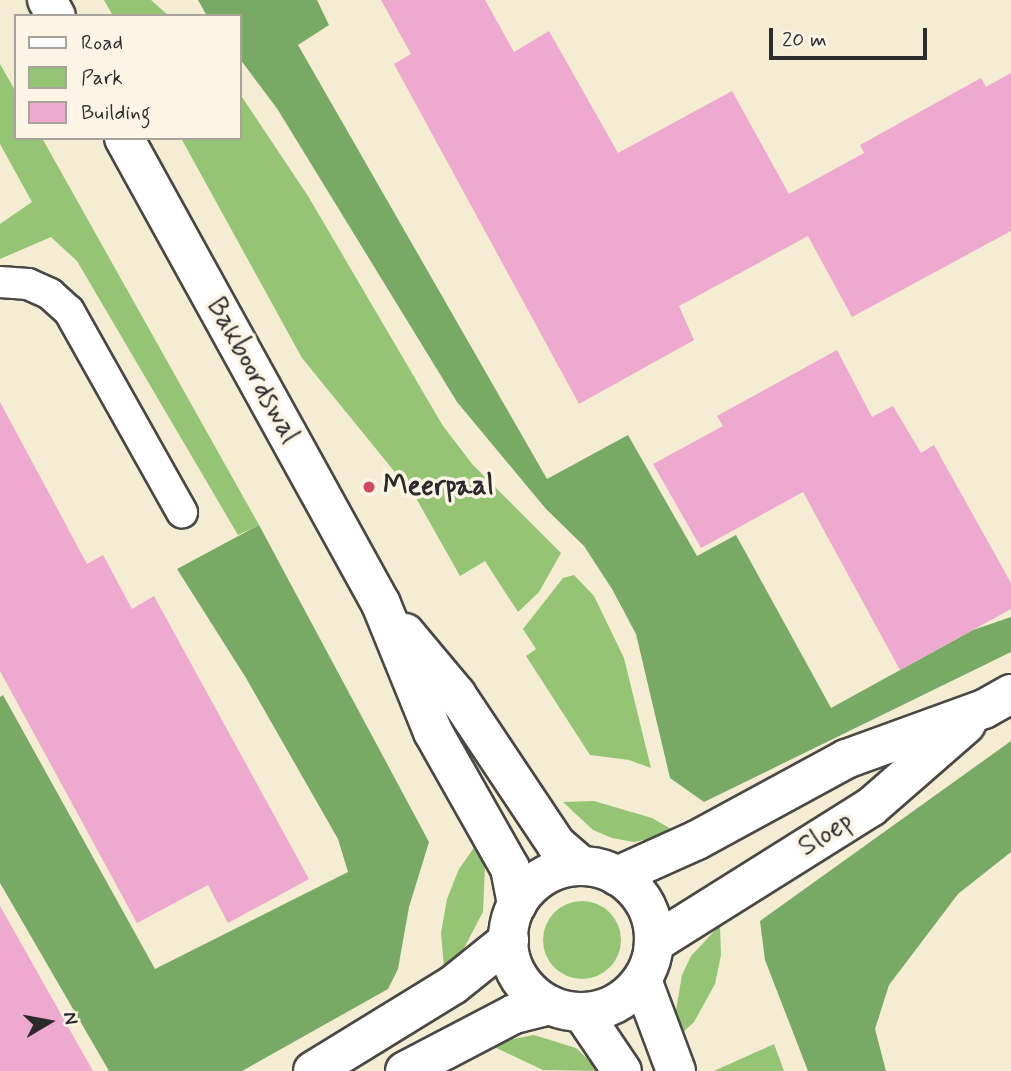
<!DOCTYPE html>
<html>
<head>
<meta charset="utf-8">
<style>
  body { margin:0 }
  #map { position:relative; width:1011px; height:1071px; overflow:hidden; background:#f4ecd3; font-family:Mynerve,sans-serif }
  div>[style] { position:absolute }
  [style*='--x'] { left:calc(var(--x)*1px); top:calc(var(--y)*1px); width:calc(var(--w)*1px); rotate:calc(var(--a)*1deg) }
  .green>* { inset:0; background:#95c574 }
  .round { border-radius:50% }
  .forest>* { inset:0; background:#78aa66 }
  .building>* { inset:0; background:#eda9ce }
  .roads { filter:drop-shadow(2px 0 #494844) drop-shadow(-2px 0 #494844) drop-shadow(0 2px #494844) drop-shadow(0 -2px #494844) }
  .lane>* { height:30px; margin:-15px; padding:0 15px; transform-origin:15px; border-radius:15px; background:#fff }
  .street>* { height:38px; margin:-19px; padding:0 19px; transform-origin:19px; border-radius:19px; background:#fff }
  .secondary>* { height:38px; margin:-19px; padding:0 19px; transform-origin:19px; border-radius:19px; background:#fff }
  .secondary>.ring { margin:-19px; padding:0; box-sizing:content-box; background:none; border:38px solid #fff; border-radius:50% }
  .dots>* { width:19px; height:19px; translate:-50% -50%; box-sizing:border-box; border:4px solid #fcf5e5; border-radius:50% }
  span { translate:-50% -50%; white-space:nowrap; text-align:center; line-height:1.15; -webkit-text-stroke:7px #fcf5e5; paint-order:stroke }
  .street-label { font-size:28px; color:#2b2b2b }
  .poi-label { font-size:28px; color:#2b2b2b; font-weight:700 }
  .left { translate:0 -50%; text-align:left }
  .legend { position:absolute; left:14px; top:14px; width:228px; height:126px; box-sizing:border-box; background:#fcf5e5; border:2px solid #a8a49b; margin:0; padding:9px 12px; list-style:none; font-size:21px; color:#2b2b2b }
  .legend li { display:flex; align-items:center; gap:14px; height:35px }
  .legend b { width:35px; border:2px solid #a8a49b }
  .north { position:absolute; left:14px; top:987px; width:70px; height:70px; -webkit-text-stroke:5px #fcf5e5; paint-order:stroke; rotate:80deg; font-size:19px; font-weight:700; line-height:28px; text-align:center; color:#2b2b2b }
  .north::after { content:''; display:block; margin:auto; width:24px; height:32px; background:#2b2b2b; clip-path:polygon(50% 0,100% 100%,50% 72%,0 100%) }
  .scale { position:absolute; left:769px; top:28px; width:158px; height:32px; box-sizing:border-box; border:4px solid #2b2b2b; border-top:0; padding-left:9px; font-size:21px; line-height:24px; white-space:nowrap; color:#2b2b2b; -webkit-text-stroke:5px #fcf5e5; paint-order:stroke }
</style>
</head>
<body>
<div id="map">
  <div class="green">
    <div style="clip-path:polygon(104px 0,151px 0,169px 16px,113px 16px)"></div>
    <div style="clip-path:polygon(0 64px,16px 92px,16px 138px,42px 138px,259px 525px,238px 535px,77px 261px,51px 237px,0 259px,0 224px,32px 202px,0 144px)"></div>
    <div style="clip-path:polygon(240px 94px,308px 196px,443px 426px,473px 465px,561px 553px,539px 592px,518px 612px,485px 561px,460px 576px,416px 498px,302px 358px,181px 138px,240px 138px)"></div>
    <div style="clip-path:polygon(574px 575px,594px 596px,624px 658px,651px 768px,629px 760px,590px 755px,526px 656px,536px 649px,523px 629px,563px 578px)"></div>
    <div style="clip-path:polygon(594px 801px,652px 818px,678px 833px,634px 842px,612px 838px,593px 830px,563px 802px)"></div>
    <div style="clip-path:polygon(478px 842px,485px 865px,483px 912px,462px 952px,444px 967px,441px 933px,447px 899px,459px 869px)"></div>
    <div class="round" style="left:543px;top:901px;width:78px;height:78px"></div>
    <div style="clip-path:polygon(720px 925px,721px 955px,715px 984px,694px 1022px,678px 1037px,675px 1016px,682px 975px,691px 956px)"></div>
    <div style="clip-path:polygon(534px 1035px,576px 1048px,600px 1071px,543px 1070px,488px 1044px)"></div>
    <div style="clip-path:polygon(774px 1044px,784px 1071px,714px 1071px)"></div>
  </div>
  <div class="forest">
    <div style="clip-path:polygon(198px 0,317px 0,329px 25px,298px 45px,547px 479px,628px 435px,697px 556px,736px 535px,831px 708px,973px 630px,1011px 617px,1011px 652px,704px 802px,670px 778px,636px 634px,612px 589px,584px 546px,546px 509px,457px 402px,278px 110px,240px 59px,240px 16px,207px 16px)"></div>
    <div style="clip-path:polygon(259px 525px,429px 842px,409px 907px,398px 969px,388px 989px,242px 1071px,109px 1071px,0 883px,0 697px,3px 695px,155px 969px,348px 872px,338px 839px,246px 678px,177px 569px)"></div>
    <div style="clip-path:polygon(1011px 741px,1011px 852px,958px 894px,889px 985px,875px 1029px,886px 1071px,808px 1071px,765px 960px,760px 921px)"></div>
  </div>
  <div class="building">
    <div style="clip-path:polygon(381px 0,485px 0,514px 52px,549px 31px,618px 153px,732px 91px,789px 194px,864px 153px,860px 145px,981px 78px,986px 87px,1011px 73px,1011px 231px,852px 317px,808px 236px,679px 306px,694px 340px,579px 404px,394px 64px,411px 54px)"></div>
    <div style="clip-path:polygon(837px 350px,872px 417px,893px 406px,921px 453px,934px 445px,1011px 583px,1011px 609px,900px 670px,803px 492px,701px 548px,653px 464px,723px 426px,717px 416px)"></div>
    <div style="clip-path:polygon(0 402px,87px 564px,103px 555px,132px 609px,154px 596px,309px 879px,228px 923px,208px 885px,137px 923px,0 671px)"></div>
    <div style="clip-path:polygon(0 906px,93px 1071px,0 1071px)"></div>
  </div>
  <div class="roads">
    <div class="lane">
      <div style="--x:0;--y:282;--w:28;--a:4"></div>
      <div style="--x:28;--y:284;--w:24;--a:24"></div>
      <div style="--x:50;--y:294;--w:25;--a:42"></div>
      <div style="--x:69;--y:311;--w:231;--a:60.7"></div>
    </div>
    <div class="street">
      <div style="--x:617;--y:876;--w:88;--a:-24.2"></div>
      <div style="--x:697;--y:840;--w:170;--a:-28.5"></div>
      <div style="--x:846;--y:759;--w:147;--a:-19.9"></div>
      <div style="--x:984;--y:709;--w:31;--a:-29"></div>
      <div style="--x:654;--y:943;--w:256;--a:-32.1"></div>
      <div style="--x:871;--y:807;--w:126;--a:-41.1"></div>
      <div style="--x:313;--y:1071;--w:164;--a:-31.6"></div>
      <div style="--x:453;--y:985;--w:72;--a:-38.8"></div>
      <div style="--x:405;--y:1071;--w:123;--a:-27.6"></div>
      <div style="--x:514;--y:1014;--w:37;--a:-14"></div>
    </div>
    <div class="secondary">
      <div style="--x:47;--y:0;--w:18;--a:61"></div>
      <div style="--x:124;--y:138;--w:532;--a:61.12"></div>
      <div style="--x:381;--y:604;--w:138;--a:67.9"></div>
      <div style="--x:433;--y:732;--w:156;--a:60.5"></div>
      <div style="--x:510;--y:868;--w:37;--a:79"></div>
      <div style="--x:405;--y:633;--w:80;--a:50.1"></div>
      <div style="--x:456;--y:694;--w:180;--a:56.3"></div>
      <div style="--x:556;--y:844;--w:33;--a:41"></div>
      <div class="ring" style="left:508px;top:866px;width:108px;height:108px"></div>
      <div style="--x:642;--y:980;--w:97;--a:69.5"></div>
      <div style="--x:582;--y:1012;--w:71;--a:55.9"></div>
    </div>
  </div>
  <div class="dots">
    <div style="left:369px;top:487px;background:#d1495b"></div>
  </div>
  <div class="street-label">
    <span style="left:252px;top:371px;rotate:61deg">Bakboordswal</span>
    <span style="left:826px;top:835px;rotate:-32deg">Sloep</span>
  </div>
  <div class="poi-label">
    <span class="left" style="left:383px;top:487px">Meerpaal</span>
  </div>
  <ul class="legend">
  <li><b style="height:9px;background:#fff"></b>Road</li>
  <li><b style="height:19px;background:#95c574"></b>Park</li>
  <li><b style="height:19px;background:#eda9ce"></b>Building</li>
  </ul>
  <div class="north">N</div>
  <div class="scale">20 m</div>
</div>
</body>
</html>
